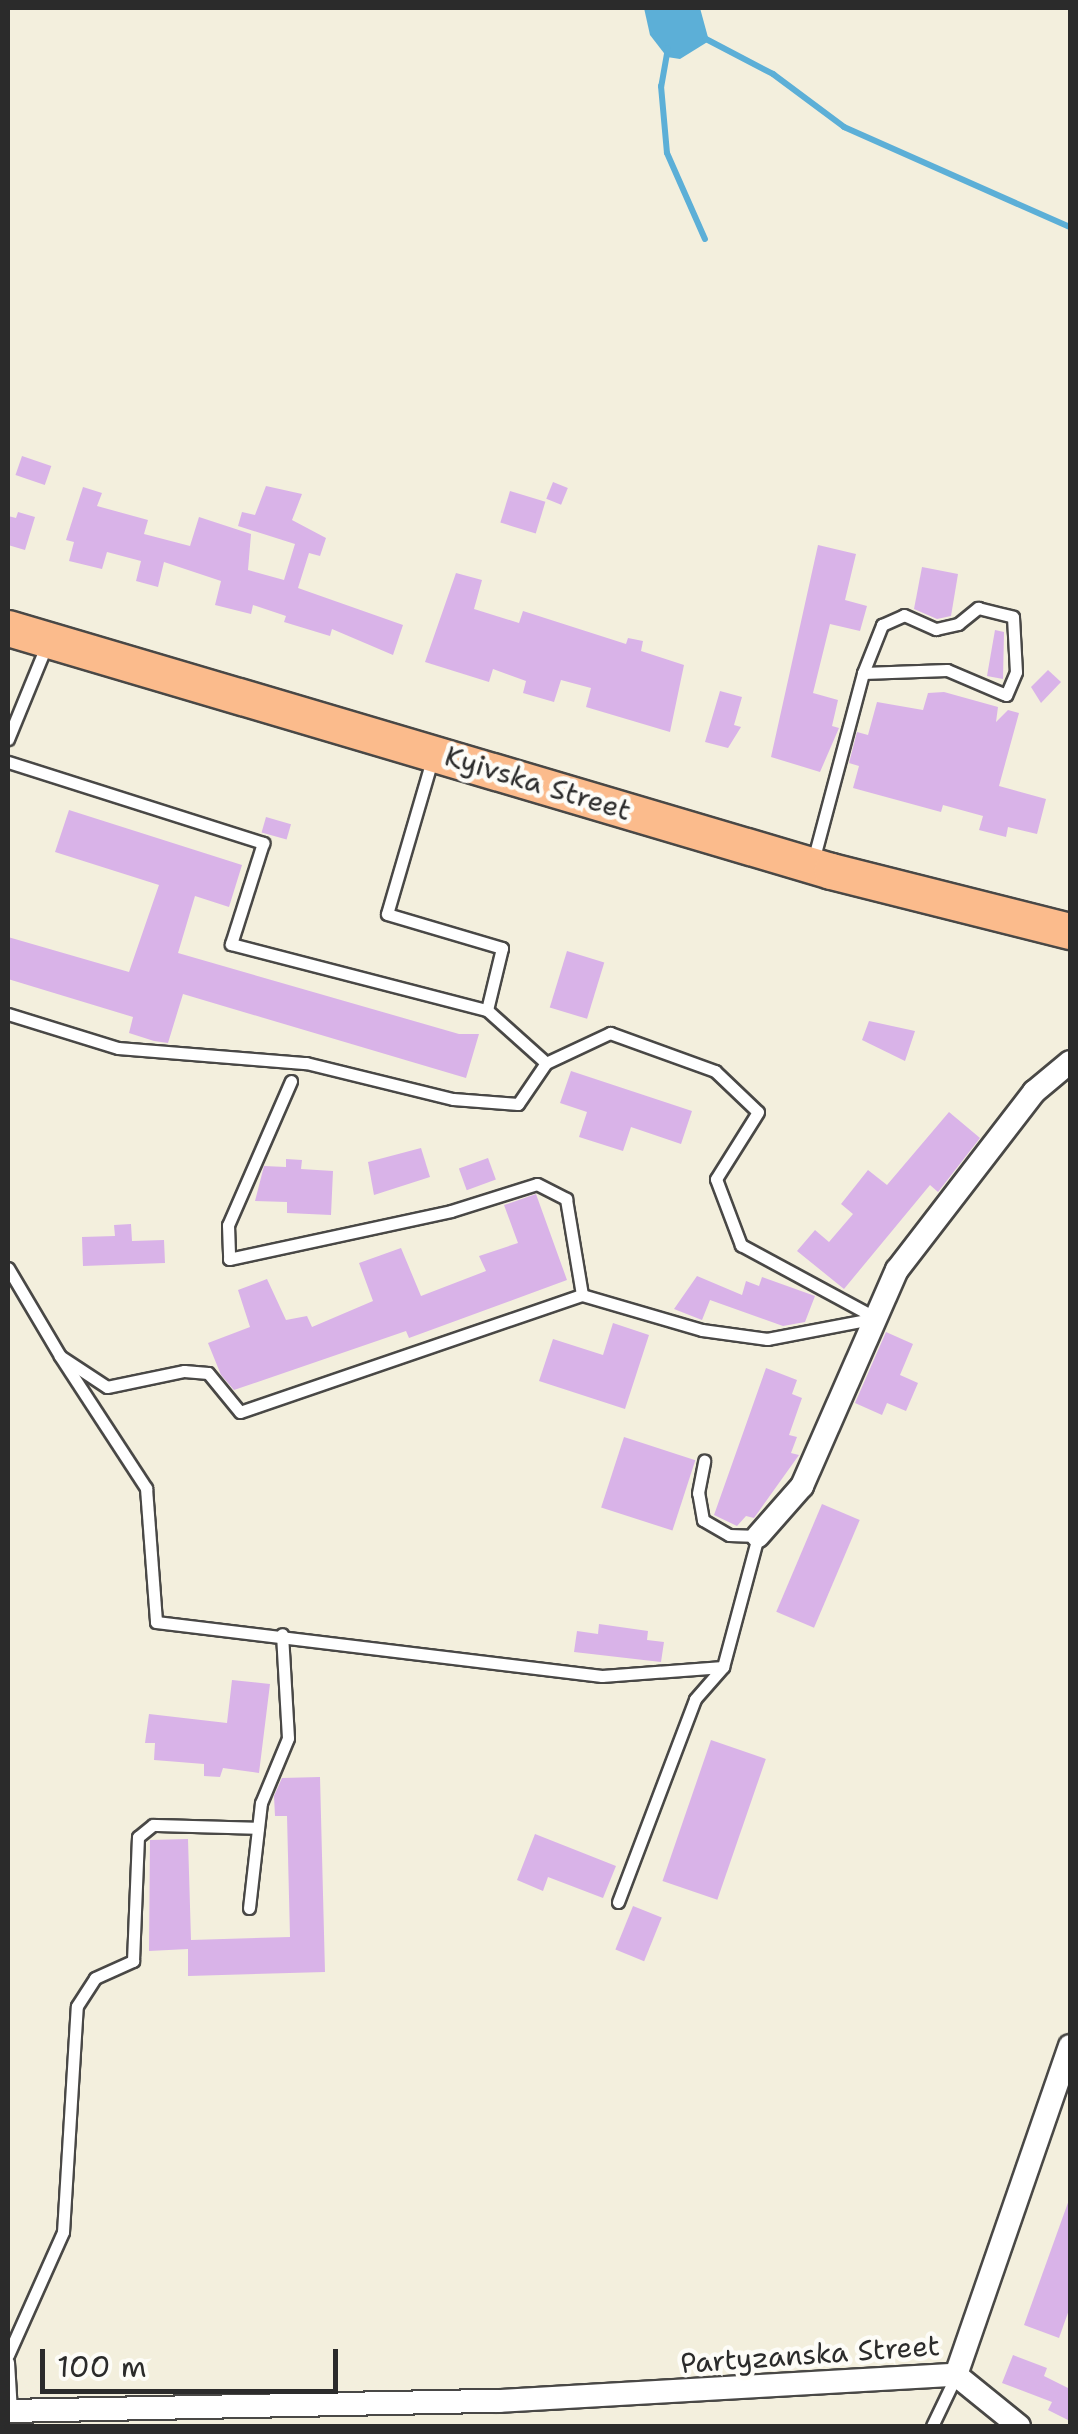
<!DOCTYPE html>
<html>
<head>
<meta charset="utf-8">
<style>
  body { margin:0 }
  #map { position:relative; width:1078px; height:2434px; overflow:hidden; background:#f3efdd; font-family:"Shantell Sans",sans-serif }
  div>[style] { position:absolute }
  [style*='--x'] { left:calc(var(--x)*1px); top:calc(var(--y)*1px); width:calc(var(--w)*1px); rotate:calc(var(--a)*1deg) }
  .water>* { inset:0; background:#5cafd7 }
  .stream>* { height:6px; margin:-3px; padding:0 3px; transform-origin:3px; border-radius:3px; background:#5cafd7 }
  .building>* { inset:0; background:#d9b3e8; transform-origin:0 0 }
  .roads { filter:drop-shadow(2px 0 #494846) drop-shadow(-2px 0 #494846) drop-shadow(0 2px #494846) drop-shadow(0 -2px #494846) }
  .service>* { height:11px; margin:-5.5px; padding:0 5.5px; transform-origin:5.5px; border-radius:5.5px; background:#fff }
  .minor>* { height:22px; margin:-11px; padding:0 11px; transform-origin:11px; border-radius:11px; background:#fff }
  .primary>* { height:35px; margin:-17.5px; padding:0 17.5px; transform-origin:17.5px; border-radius:17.5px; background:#fbbb8c }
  span { translate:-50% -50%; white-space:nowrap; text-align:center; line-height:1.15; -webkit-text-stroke:9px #fdfcf7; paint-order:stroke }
  .street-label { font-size:28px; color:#2b2b2b }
  .frame { position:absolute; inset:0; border:10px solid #2b2b2b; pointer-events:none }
  .scale { position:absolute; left:40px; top:2349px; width:298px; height:45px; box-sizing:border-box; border:5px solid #2b2b2b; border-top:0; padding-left:12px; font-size:30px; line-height:35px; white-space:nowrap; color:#2b2b2b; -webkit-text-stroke:8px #fdfcf7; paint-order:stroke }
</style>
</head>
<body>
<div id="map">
  <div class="water">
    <div style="clip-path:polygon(644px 8px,700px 8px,709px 41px,680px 59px,667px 57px,650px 35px)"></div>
  </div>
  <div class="stream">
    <div style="--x:706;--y:39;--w:76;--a:27.6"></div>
    <div style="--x:773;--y:74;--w:89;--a:36.7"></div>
    <div style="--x:844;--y:127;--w:247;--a:23.9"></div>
    <div style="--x:668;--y:48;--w:39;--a:100"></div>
    <div style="--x:661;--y:86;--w:67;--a:84.9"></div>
    <div style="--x:667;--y:153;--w:94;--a:66.2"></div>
  </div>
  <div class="building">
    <div style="left:22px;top:456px;width:31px;height:20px;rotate:19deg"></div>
    <div style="left:553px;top:482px;width:16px;height:18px;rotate:22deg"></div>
    <div style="clip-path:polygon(266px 486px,302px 494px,292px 520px,326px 538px,320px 556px,309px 553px,298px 588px,403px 625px,393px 655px,332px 629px,330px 636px,284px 622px,286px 616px,253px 605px,251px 614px,215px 605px,221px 581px,164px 562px,158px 587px,136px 581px,141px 561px,107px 552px,102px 569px,69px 561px,74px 542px,66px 540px,83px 487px,102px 493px,97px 506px,148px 520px,144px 534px,190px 546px,199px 517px,251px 534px,248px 570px,284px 580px,295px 544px,238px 526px,242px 512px,255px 515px)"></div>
    <div style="left:510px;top:491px;width:37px;height:33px;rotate:17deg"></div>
    <div style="clip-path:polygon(18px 512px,35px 517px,25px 550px,8px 545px,8px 516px,16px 518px)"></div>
    <div style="clip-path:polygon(818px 545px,856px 554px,845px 600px,867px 606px,860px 631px,830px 624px,813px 693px,838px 700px,832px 726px,839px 728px,820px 772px,771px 757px)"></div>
    <div style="clip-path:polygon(922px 567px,958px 574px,951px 616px,937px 619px,914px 609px)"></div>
    <div style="clip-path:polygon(456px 573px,482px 580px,474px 609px,519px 623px,523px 611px,626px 644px,628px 638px,643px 641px,641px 651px,684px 665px,670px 732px,586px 707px,591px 688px,561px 680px,554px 702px,523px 693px,526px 681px,493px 669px,489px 682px,425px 662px)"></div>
    <div style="clip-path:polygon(995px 630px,1004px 632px,1003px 679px,987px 676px)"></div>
    <div style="clip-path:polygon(1048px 670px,1061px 682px,1041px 703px,1031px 687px)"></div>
    <div style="clip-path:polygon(720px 691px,742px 697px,734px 725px,741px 727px,728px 748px,705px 742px)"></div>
    <div style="clip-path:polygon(944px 692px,998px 707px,996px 722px,1008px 710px,1019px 713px,999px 786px,1046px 799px,1037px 834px,1008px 827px,1006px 837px,979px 830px,983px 816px,943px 805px,941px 812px,853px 788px,859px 766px,849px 763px,857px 732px,868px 735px,877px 702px,923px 710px,928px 693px)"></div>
    <div style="clip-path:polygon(69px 810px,242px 865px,229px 907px,195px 896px,178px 953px,459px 1034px,479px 1034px,466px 1078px,183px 994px,168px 1043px,154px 1041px,129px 1033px,133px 1017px,8px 979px,8px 937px,129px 972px,159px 885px,55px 852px)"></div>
    <div style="left:266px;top:817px;width:26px;height:16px;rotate:16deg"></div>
    <div style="left:567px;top:951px;width:39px;height:59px;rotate:17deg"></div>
    <div style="clip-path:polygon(869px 1021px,915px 1031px,905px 1061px,862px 1040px)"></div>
    <div style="clip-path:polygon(571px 1071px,692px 1111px,681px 1144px,631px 1127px,623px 1151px,579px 1137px,587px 1112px,560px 1103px)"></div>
    <div style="clip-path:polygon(949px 1112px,980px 1138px,938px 1192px,930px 1185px,844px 1289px,797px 1251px,815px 1230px,829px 1242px,853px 1214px,841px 1204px,868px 1170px,887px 1185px)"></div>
    <div style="clip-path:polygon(421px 1148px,430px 1177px,374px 1195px,368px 1162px)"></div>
    <div style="left:488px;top:1158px;width:23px;height:31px;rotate:70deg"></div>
    <div style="clip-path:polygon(286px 1159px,302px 1160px,301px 1169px,333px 1171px,331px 1215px,287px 1213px,287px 1202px,255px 1201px,264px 1166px,286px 1167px)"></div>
    <div style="clip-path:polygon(536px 1194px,567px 1280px,409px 1338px,406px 1331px,234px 1390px,221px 1375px,208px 1343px,250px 1327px,238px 1290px,267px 1279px,286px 1320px,307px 1316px,312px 1327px,373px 1301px,359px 1263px,401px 1248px,421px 1296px,486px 1271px,479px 1256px,518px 1243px,504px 1205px)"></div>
    <div style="clip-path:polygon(131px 1224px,132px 1241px,164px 1240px,165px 1263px,83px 1266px,82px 1237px,115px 1236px,114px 1225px)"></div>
    <div style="clip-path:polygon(697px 1276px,742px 1295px,746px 1281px,759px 1286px,762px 1277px,815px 1296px,805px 1322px,783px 1326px,710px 1300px,702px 1320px,674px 1309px)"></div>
    <div style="clip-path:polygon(613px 1323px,649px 1335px,625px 1409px,539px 1381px,553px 1339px,603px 1355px)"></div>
    <div style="clip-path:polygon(886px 1332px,913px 1344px,900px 1375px,918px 1383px,906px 1411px,887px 1403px,882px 1415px,855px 1403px)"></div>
    <div style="clip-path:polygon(766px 1368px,797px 1380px,792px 1394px,802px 1398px,789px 1435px,797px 1437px,791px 1453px,799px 1455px,754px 1518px,746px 1516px,737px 1526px,714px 1515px)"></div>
    <div style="left:624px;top:1437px;width:75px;height:74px;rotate:18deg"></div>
    <div style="left:822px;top:1504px;width:41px;height:117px;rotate:23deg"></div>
    <div style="clip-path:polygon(599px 1624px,648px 1631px,647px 1640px,664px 1642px,661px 1662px,574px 1652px,577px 1631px,598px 1634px)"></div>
    <div style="clip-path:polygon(232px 1680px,270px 1684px,259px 1773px,223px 1768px,220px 1777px,204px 1776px,204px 1764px,154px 1760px,155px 1743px,145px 1743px,149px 1714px,227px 1723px)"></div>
    <div style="left:711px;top:1740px;width:58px;height:149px;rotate:19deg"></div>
    <div style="clip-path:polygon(320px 1777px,325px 1972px,188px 1976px,188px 1949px,149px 1951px,150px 1840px,188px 1839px,191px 1940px,290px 1937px,287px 1816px,275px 1816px,274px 1796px,282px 1778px)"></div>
    <div style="clip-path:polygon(535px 1834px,616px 1866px,603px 1898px,548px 1877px,543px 1891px,517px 1880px)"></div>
    <div style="left:633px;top:1906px;width:31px;height:47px;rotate:22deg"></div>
    <div style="clip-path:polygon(1070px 2197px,1070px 2307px,1059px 2338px,1024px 2325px)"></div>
    <div style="clip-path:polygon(1013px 2355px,1047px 2368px,1044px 2376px,1070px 2389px,1070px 2421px,1048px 2410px,1052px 2402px,1002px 2383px)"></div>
  </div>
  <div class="roads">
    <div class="service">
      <div style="--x:8;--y:739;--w:103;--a:-67.7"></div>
      <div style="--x:432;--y:760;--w:160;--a:106.3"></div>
      <div style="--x:387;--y:914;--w:120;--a:16.5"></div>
      <div style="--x:502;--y:948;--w:64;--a:103.6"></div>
      <div style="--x:8;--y:762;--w:268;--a:17.6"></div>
      <div style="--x:263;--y:843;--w:106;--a:107.6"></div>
      <div style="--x:231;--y:944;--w:264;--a:14.5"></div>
      <div style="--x:487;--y:1010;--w:79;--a:41.9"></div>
      <div style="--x:813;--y:861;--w:195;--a:-75.1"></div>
      <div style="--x:863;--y:673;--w:52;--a:-68.4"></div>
      <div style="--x:882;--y:625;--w:24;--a:-24"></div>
      <div style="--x:904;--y:615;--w:35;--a:24"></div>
      <div style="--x:936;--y:629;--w:23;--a:-13"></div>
      <div style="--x:958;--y:624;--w:26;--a:-39"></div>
      <div style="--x:978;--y:608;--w:36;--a:14"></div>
      <div style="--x:1013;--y:617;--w:55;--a:86.9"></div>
      <div style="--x:1016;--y:672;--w:25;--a:113"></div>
      <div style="--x:1006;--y:695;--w:64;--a:-157"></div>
      <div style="--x:947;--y:670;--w:84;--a:178"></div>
      <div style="--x:8;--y:1014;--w:115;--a:17.2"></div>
      <div style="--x:118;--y:1048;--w:189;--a:4.6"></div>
      <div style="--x:306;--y:1063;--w:151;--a:13.8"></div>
      <div style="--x:453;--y:1099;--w:65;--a:4.4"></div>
      <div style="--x:518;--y:1104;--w:50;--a:-55.7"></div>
      <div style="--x:546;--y:1063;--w:71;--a:-25.1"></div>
      <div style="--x:610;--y:1033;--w:112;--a:19.9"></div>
      <div style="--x:715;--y:1071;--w:59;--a:43.6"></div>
      <div style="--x:758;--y:1112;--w:79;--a:122.1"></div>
      <div style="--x:716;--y:1179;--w:71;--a:69.3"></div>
      <div style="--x:741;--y:1245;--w:153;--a:28.4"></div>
      <div style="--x:291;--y:1081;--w:157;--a:113.6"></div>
      <div style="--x:228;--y:1225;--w:34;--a:88"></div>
      <div style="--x:229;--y:1259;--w:227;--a:-12.2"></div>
      <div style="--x:451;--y:1211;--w:90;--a:-17.4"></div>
      <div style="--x:537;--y:1184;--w:33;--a:27"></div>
      <div style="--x:566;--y:1199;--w:97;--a:80.5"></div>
      <div style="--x:8;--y:1268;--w:102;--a:59.4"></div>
      <div style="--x:60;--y:1356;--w:56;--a:33.4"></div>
      <div style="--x:107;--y:1387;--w:79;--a:-11.7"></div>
      <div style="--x:184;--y:1371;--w:24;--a:5"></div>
      <div style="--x:208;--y:1373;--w:50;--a:50.6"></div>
      <div style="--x:240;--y:1412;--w:361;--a:-18.9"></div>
      <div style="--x:582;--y:1295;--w:125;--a:16.3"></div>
      <div style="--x:702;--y:1330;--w:66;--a:7.9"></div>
      <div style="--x:767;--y:1339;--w:107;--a:-10.8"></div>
      <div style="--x:60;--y:1356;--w:158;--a:56.9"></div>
      <div style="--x:146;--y:1488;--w:134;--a:85.7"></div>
      <div style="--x:156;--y:1622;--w:449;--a:6.9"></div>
      <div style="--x:602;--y:1676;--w:121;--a:-4.3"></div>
      <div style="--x:723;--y:1667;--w:136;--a:-75"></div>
      <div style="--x:758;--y:1536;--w:29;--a:-178"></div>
      <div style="--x:729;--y:1535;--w:30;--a:-150"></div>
      <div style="--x:703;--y:1520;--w:27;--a:-100"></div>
      <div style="--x:698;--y:1493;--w:33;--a:-79"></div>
      <div style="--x:618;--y:1902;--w:217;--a:-69.2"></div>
      <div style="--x:695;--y:1699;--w:43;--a:-48.8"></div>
      <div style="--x:249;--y:1908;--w:106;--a:-83.5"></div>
      <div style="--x:261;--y:1803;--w:70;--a:-67.4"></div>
      <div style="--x:288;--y:1738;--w:104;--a:-93.3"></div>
      <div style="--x:8;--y:2355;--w:135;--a:-65.9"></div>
      <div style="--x:63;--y:2232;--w:226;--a:-86.5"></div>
      <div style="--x:77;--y:2006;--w:33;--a:-57"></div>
      <div style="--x:95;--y:1978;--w:42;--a:-24.1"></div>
      <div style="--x:133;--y:1961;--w:124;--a:-87.7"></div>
      <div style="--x:138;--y:1837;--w:19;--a:-39"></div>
      <div style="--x:153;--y:1825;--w:105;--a:1.6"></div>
      <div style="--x:8;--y:2362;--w:49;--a:86.5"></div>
      <div style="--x:932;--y:2426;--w:55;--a:-64.4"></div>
    </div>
    <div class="minor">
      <div style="--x:758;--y:1536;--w:67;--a:-48.7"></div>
      <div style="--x:802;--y:1486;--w:236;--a:-66.3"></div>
      <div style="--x:897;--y:1270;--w:225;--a:-52.4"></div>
      <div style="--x:1034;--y:1092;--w:47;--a:-39.8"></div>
      <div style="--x:956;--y:2375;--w:81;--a:39"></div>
      <div style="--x:8;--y:2411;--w:491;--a:-1.2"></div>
      <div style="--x:499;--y:2401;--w:458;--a:-3.3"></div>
      <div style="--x:956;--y:2375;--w:348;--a:-70.9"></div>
    </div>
    <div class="primary">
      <div style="--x:8;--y:628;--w:858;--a:16.45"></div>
      <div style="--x:831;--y:871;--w:246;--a:14.1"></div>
    </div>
  </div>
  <div class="street-label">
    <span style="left:538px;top:783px;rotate:17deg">Kyivska Street</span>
    <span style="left:810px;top:2354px;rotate:-4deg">Partyzanska Street</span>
  </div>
  <div class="frame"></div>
  <div class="scale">100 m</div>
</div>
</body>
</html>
